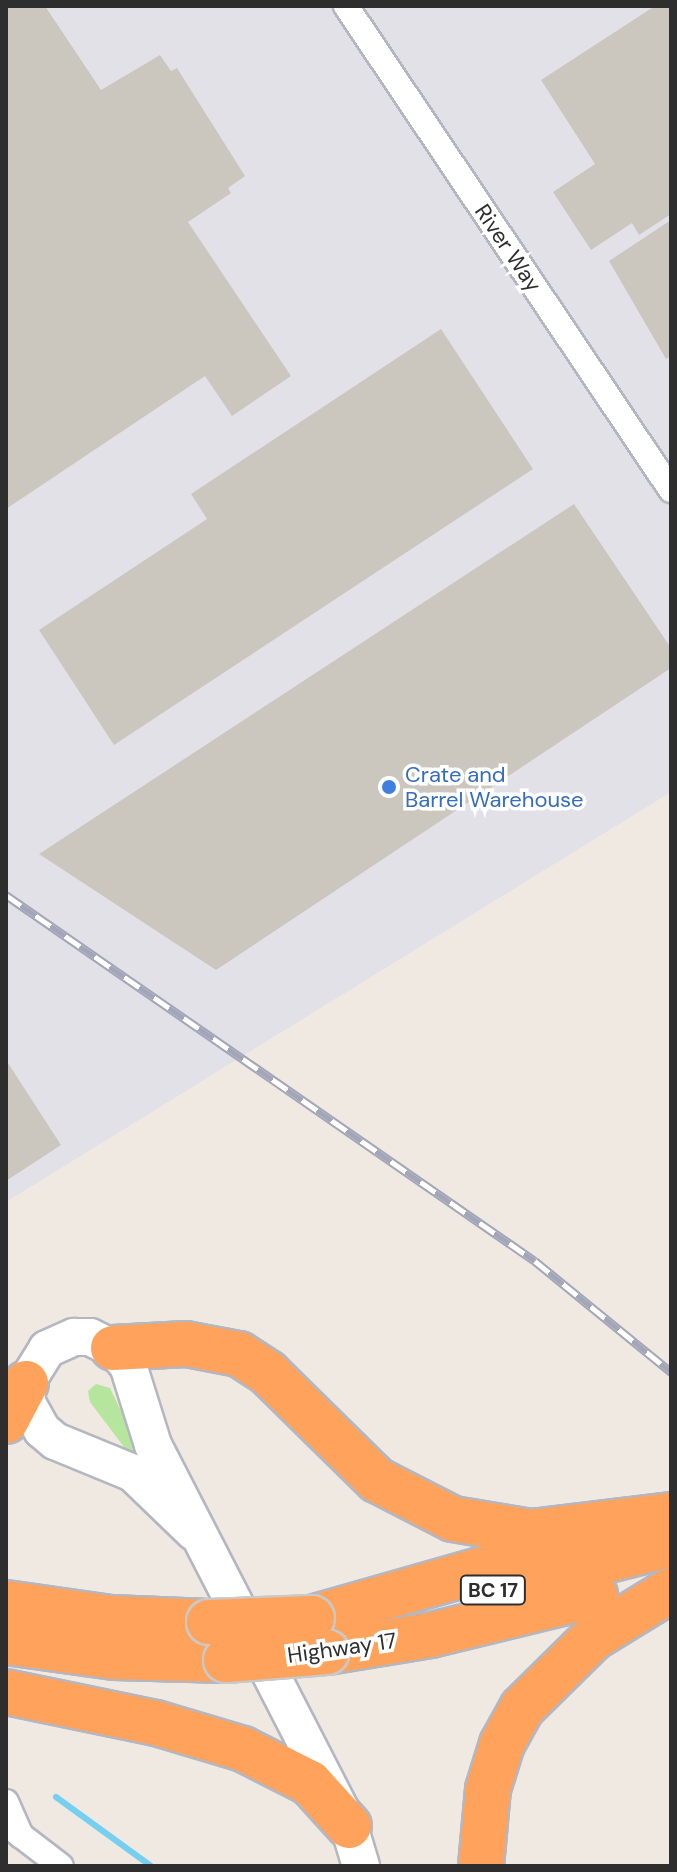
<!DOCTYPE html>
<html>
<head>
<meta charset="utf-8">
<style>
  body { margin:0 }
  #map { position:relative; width:677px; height:1872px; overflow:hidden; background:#efe9e1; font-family:"DM Sans",sans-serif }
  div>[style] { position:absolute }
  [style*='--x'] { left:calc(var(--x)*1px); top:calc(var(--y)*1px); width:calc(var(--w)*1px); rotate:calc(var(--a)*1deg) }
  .industrial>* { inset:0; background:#e3e1e8 }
  .green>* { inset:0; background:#b6e59e }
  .stream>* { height:6px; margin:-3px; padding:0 3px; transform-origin:3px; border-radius:3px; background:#75cff0 }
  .building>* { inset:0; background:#cbc7bf }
  .roads { filter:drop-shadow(2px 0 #b4b7c1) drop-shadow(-2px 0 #b4b7c1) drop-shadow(0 2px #b4b7c1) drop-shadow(0 -2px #b4b7c1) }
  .minor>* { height:24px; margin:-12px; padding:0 12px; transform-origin:12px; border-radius:12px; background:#fff }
  .secondary>* { height:36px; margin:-18px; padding:0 18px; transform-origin:18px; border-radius:18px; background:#fff }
  .motorway>* { height:44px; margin:-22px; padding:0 22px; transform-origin:22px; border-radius:22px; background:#ffa35c }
  .rail>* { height:9px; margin-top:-4.5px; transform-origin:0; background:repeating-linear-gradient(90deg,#fff 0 18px,#a3a6b8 0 36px); box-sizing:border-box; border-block:2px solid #a3a6b8 }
  .bridges { filter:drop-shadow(2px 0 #c9c9c9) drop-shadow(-2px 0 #c9c9c9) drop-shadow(0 2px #c9c9c9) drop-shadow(0 -2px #c9c9c9) }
  .motorway-bridge>* { height:44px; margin:-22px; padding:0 22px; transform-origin:22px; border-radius:22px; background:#ffa35c }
  .dots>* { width:22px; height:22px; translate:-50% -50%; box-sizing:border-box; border:4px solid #fff; border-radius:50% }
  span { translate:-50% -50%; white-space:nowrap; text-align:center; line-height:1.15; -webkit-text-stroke:7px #fff; paint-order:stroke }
  .shield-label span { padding:2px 6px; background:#fff; border:2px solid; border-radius:6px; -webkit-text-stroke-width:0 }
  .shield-label { font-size:20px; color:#2e2e2e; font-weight:700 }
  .street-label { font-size:22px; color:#2e2e2e }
  .shop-label { font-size:22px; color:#366cbe }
  .left { translate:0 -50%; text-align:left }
  .frame { position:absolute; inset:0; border:8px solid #2e2e2e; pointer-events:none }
</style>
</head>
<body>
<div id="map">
  <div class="industrial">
    <div style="clip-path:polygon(6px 6px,671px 6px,671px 792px,6px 1202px)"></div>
  </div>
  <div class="green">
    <div style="clip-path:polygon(96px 1384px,110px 1388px,143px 1457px,136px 1459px,127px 1451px,90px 1402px,88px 1391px)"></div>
  </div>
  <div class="stream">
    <div style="--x:56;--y:1797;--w:117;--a:36"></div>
  </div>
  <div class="building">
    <div style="clip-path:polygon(6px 6px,45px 6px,101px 90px,160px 55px,171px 71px,177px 68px,245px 176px,228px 188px,231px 193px,188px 222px,291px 376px,232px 416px,205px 376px,6px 509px)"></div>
    <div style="clip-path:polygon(655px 6px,671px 6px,671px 214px,639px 235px,632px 223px,591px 250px,553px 192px,595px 164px,541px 80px)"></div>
    <div style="clip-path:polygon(671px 220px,671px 356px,666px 359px,609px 261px)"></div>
    <div style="clip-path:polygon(441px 329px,533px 469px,114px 745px,39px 630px,207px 519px,191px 494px)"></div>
    <div style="clip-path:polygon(574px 504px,671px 648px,671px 668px,216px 970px,39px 854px)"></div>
    <div style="clip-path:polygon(6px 1060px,61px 1145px,6px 1181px)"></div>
  </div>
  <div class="roads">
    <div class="minor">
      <div style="--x:346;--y:6;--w:583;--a:56.12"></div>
      <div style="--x:6;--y:1802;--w:37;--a:66"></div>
      <div style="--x:6;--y:1824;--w:69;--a:37.4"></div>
    </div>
    <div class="secondary">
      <div style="--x:194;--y:1532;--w:85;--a:-136"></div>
      <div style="--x:133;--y:1473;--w:84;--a:-157.7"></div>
      <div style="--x:55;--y:1441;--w:17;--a:-140"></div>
      <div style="--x:42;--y:1430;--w:31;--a:-119"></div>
      <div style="--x:27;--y:1403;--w:20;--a:-93"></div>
      <div style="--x:26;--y:1383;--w:40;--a:-58"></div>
      <div style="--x:47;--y:1349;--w:30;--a:-24"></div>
      <div style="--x:74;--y:1337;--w:16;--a:0"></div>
      <div style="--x:90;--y:1337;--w:25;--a:26"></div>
      <div style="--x:113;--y:1348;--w:23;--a:49"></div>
      <div style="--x:128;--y:1365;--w:84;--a:72.6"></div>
      <div style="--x:153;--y:1445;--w:428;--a:62.8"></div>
      <div style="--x:349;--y:1826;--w:42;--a:73.3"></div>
    </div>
    <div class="motorway">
      <div style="--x:113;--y:1348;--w:73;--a:-3.1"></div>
      <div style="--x:186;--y:1344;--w:54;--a:10.7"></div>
      <div style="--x:239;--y:1354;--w:35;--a:33"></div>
      <div style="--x:268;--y:1373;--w:153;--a:44.5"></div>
      <div style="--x:377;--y:1480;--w:85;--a:27.2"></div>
      <div style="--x:453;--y:1519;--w:79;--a:9.5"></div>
      <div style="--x:531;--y:1532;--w:141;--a:-6.9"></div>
      <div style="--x:6;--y:1421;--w:43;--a:-62.2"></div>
      <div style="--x:538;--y:1578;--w:137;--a:-14.3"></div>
      <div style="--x:6;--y:1603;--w:106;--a:8.1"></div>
      <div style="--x:111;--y:1618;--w:98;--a:2.3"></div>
      <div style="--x:312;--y:1618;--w:270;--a:-15.9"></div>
      <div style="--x:6;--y:1642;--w:109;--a:7.9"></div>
      <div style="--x:114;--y:1657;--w:112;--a:1.5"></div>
      <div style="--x:327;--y:1652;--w:105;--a:-9.3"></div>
      <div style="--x:431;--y:1635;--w:169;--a:-13.7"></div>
      <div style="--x:6;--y:1692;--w:153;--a:11.7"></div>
      <div style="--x:156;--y:1723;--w:91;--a:16.6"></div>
      <div style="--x:243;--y:1749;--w:75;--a:26.9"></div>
      <div style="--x:310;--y:1783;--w:58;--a:47.8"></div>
      <div style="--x:481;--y:1866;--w:77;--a:-84.8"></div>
      <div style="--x:488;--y:1789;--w:47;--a:-72.7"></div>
      <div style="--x:502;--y:1744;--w:41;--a:-60.9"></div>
      <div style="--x:522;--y:1708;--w:100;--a:-44.6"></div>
      <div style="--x:593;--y:1638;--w:92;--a:-31.6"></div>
    </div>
  </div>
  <div class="rail">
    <div style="--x:6;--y:895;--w:643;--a:34.68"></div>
    <div style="--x:535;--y:1261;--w:176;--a:39.2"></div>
  </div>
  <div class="bridges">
    <div class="motorway-bridge">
      <div style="--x:209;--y:1622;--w:103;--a:-2.2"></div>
      <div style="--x:226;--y:1660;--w:101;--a:-4.5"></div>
    </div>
  </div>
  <div class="dots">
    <div style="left:389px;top:787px;background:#3f7fe0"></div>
  </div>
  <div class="shield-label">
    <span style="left:493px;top:1590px">BC 17</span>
  </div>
  <div class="street-label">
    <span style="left:508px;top:248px;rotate:56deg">River Way</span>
    <span style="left:342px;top:1648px;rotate:-8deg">Highway 17</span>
  </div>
  <div class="shop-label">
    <span class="left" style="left:405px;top:787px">Crate and<br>Barrel Warehouse</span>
  </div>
  <div class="frame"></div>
</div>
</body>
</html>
